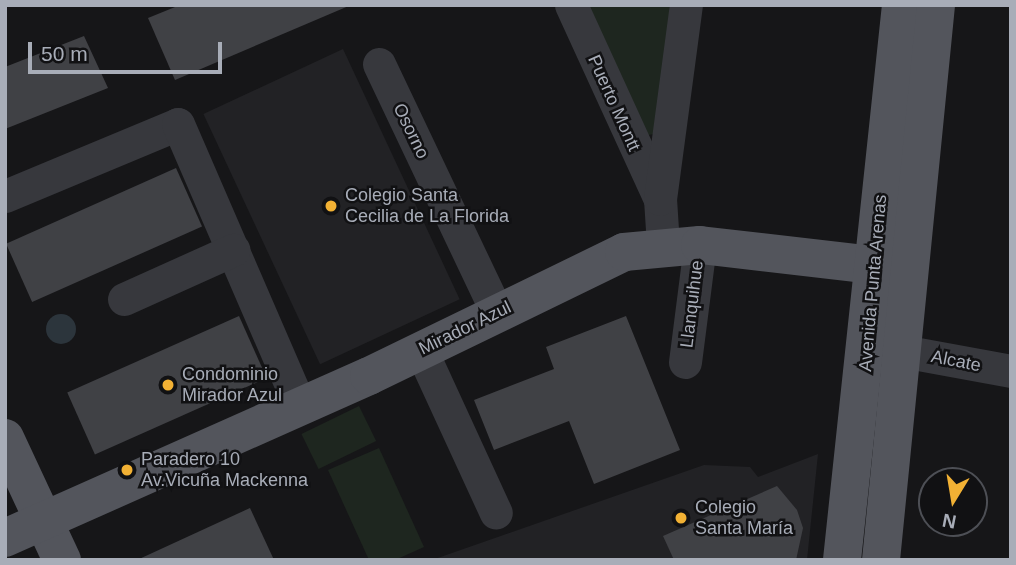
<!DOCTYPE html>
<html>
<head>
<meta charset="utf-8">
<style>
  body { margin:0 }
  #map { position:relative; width:1016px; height:565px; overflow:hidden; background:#161618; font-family:Arial,sans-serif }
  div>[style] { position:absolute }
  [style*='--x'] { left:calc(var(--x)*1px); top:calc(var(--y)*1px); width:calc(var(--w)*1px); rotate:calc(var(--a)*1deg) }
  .built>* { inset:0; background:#222225; transform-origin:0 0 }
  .green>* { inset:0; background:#1e261f; transform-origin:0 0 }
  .water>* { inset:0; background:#2c353c }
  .round { border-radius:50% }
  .building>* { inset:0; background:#404145; transform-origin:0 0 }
  .minor>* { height:33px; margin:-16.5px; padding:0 16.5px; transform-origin:16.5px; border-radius:16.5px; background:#37383d }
  .major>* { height:38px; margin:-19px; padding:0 19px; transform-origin:19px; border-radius:19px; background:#53555c }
  .dots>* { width:19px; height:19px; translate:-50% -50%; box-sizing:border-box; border:4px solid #111113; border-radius:50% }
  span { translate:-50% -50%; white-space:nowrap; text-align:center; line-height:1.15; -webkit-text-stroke:5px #111113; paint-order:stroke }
  .street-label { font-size:18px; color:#a8adb8 }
  .poi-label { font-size:18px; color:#a8adb8 }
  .left { translate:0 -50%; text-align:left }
  .frame { position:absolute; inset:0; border:7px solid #a8adb8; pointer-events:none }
  .north { position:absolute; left:918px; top:467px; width:70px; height:70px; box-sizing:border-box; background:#111113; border:2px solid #4d4f55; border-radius:50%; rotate:191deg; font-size:19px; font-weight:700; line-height:28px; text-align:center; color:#a8adb8 }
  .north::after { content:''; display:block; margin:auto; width:24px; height:32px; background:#f2b134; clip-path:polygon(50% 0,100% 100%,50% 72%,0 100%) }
  .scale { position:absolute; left:28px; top:42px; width:194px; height:32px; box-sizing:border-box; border:4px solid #a8adb8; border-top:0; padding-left:9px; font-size:21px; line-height:24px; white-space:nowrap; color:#a8adb8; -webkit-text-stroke:5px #111113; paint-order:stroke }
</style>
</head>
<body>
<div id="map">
  <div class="built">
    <div style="left:343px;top:49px;width:276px;height:154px;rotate:65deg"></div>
    <div style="clip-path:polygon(818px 454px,807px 560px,432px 560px,704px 465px,750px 467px,758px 477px)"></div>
  </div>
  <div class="green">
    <div style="clip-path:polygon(585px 5px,670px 5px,658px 133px,644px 136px)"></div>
    <div style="left:359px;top:406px;width:39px;height:64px;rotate:64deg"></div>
    <div style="clip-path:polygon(379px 448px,424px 547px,395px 560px,369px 560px,328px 470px)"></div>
  </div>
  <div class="water">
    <div class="round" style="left:46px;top:314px;width:30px;height:30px"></div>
  </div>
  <div class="building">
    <div style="clip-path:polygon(180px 5px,351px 5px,175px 80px,148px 18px)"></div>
    <div style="clip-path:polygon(84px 36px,108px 88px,5px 129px,5px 67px)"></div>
    <div style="left:176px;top:168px;width:64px;height:186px;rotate:66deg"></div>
    <div style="left:239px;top:316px;width:68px;height:188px;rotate:66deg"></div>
    <div style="clip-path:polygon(626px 316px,680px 450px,594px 484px,569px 421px,494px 450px,474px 400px,554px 369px,546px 347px)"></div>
    <div style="clip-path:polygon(777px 486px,797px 510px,803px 528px,796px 560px,674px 560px,663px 536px)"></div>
    <div style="clip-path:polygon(250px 508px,274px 560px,137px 560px)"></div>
  </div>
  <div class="minor">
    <div style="--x:571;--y:5;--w:213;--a:65.4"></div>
    <div style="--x:379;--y:64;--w:275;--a:64.6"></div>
    <div style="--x:5;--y:196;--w:187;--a:-22.6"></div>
    <div style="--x:178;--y:124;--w:309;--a:66.6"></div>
    <div style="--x:663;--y:245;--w:46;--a:-93.7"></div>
    <div style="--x:660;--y:199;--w:196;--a:-82.4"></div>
    <div style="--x:124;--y:299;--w:120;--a:-24.2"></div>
    <div style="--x:421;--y:350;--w:179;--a:65.3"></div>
    <div style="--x:902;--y:351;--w:111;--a:10.4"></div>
    <div style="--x:685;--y:362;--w:118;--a:-82.7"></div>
  </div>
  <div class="major">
    <div style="--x:5;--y:438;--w:135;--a:65"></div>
    <div style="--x:5;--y:538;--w:398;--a:-24"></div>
    <div style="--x:369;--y:376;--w:284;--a:-25.9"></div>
    <div style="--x:624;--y:252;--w:76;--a:-5.3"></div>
    <div style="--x:700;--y:245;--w:210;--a:6.6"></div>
    <div style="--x:842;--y:560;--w:558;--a:-83.93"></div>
    <div style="--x:881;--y:560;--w:558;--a:-84.34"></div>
  </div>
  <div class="dots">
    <div style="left:331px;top:206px;background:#f2b134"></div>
    <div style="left:168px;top:385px;background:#f2b134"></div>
    <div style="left:127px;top:470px;background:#f2b134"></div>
    <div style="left:681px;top:518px;background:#f2b134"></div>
  </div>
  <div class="street-label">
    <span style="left:614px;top:103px;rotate:66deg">Puerto Montt</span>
    <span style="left:411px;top:131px;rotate:64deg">Osorno</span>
    <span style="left:873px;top:283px;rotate:-85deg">Avenida Punta Arenas</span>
    <span style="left:692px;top:304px;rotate:-83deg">Llanquihue</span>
    <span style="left:465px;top:328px;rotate:-26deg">Mirador Azul</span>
    <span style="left:956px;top:361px;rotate:11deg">Alcate</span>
  </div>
  <div class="poi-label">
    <span class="left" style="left:345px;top:206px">Colegio Santa<br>Cecilia de La Florida</span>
    <span class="left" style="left:182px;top:385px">Condominio<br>Mirador Azul</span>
    <span class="left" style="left:141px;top:470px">Paradero 10<br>Av.Vicuña Mackenna</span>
    <span class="left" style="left:695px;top:518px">Colegio<br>Santa María</span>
  </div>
  <div class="frame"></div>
  <div class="north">N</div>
  <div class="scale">50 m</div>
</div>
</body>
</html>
